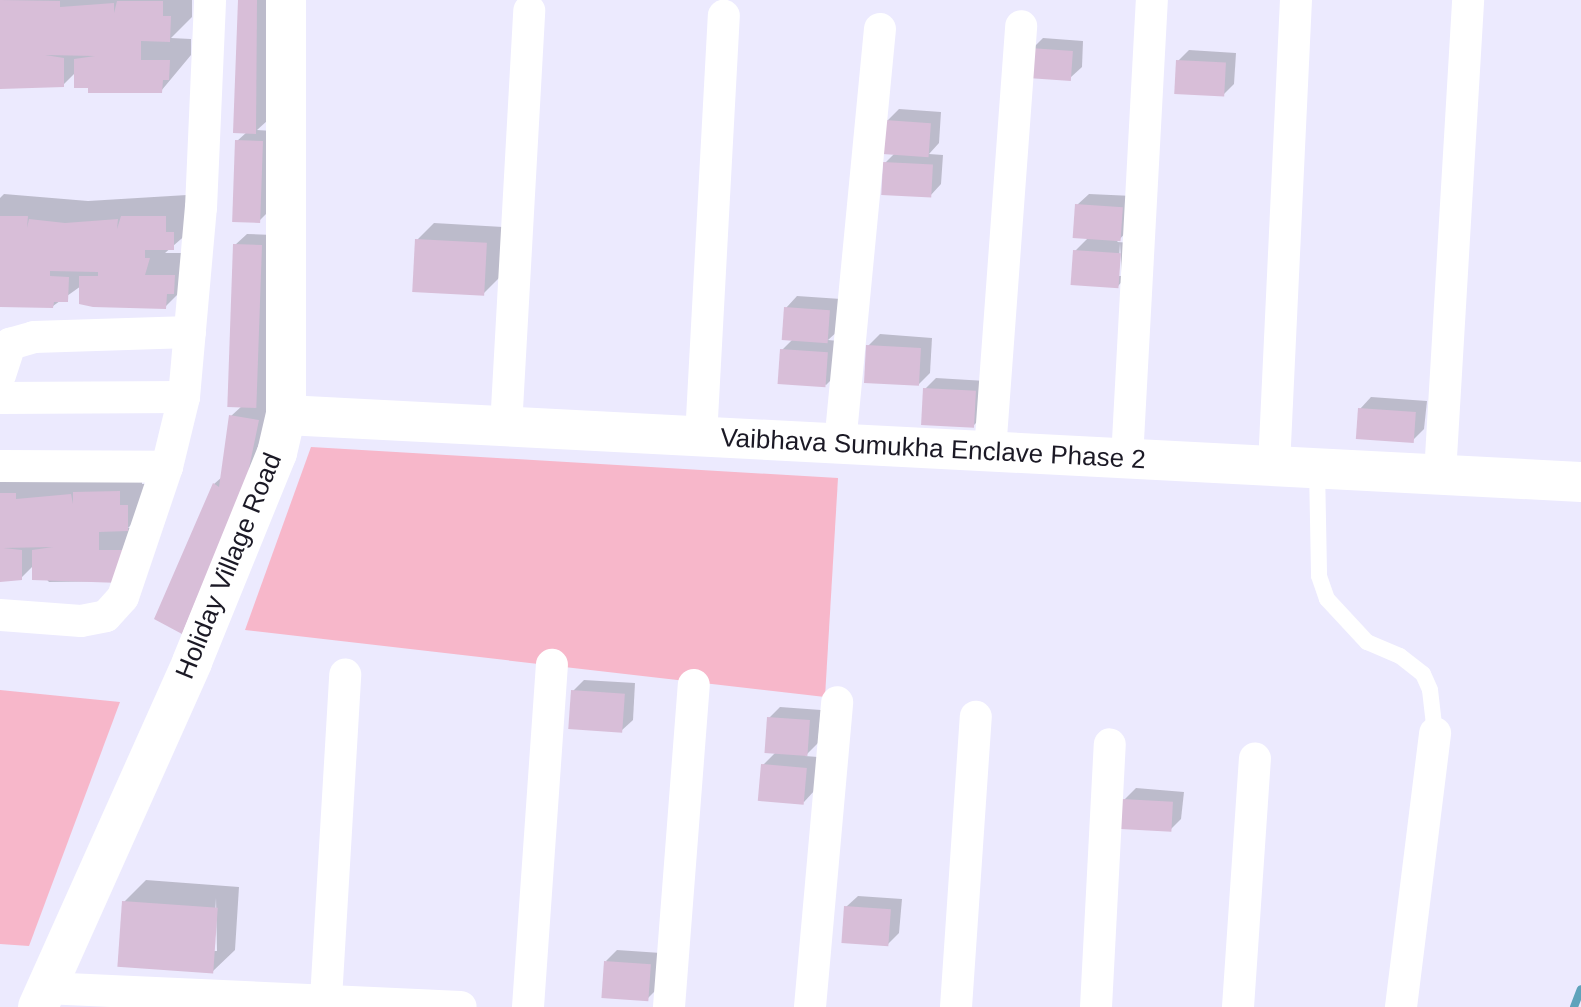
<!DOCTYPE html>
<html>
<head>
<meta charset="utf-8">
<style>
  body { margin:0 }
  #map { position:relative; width:1581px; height:1007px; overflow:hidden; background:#eceafe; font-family:Helvetica,sans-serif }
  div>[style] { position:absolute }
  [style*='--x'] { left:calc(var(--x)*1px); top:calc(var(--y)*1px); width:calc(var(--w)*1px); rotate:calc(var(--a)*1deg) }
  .green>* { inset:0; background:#f7b7ca }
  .shadow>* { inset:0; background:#0003 }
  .stream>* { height:8px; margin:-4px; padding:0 4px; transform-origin:4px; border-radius:4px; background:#5fa3bb }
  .building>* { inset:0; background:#d8bed8; transform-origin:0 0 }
  .service>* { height:16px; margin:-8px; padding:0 8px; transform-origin:8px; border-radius:8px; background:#fff }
  .minor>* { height:32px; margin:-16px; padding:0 16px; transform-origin:16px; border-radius:16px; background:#fff }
  .tertiary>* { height:40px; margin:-20px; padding:0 20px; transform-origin:20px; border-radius:20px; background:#fff }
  span { translate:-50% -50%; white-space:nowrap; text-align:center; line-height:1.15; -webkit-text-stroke:6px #fff; paint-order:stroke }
  .street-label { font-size:26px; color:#1b1925 }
</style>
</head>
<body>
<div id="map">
  <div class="green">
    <div style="clip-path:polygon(311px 447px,838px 478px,825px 697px,245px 630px)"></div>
    <div style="clip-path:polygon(0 690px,120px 702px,29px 946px,0 944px)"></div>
  </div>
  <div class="shadow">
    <div style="clip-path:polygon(0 0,192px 0,192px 17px,171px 38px,191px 39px,191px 55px,161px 91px,76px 72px,63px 85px,0 86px)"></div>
    <div style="clip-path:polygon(240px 0,267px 0,267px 121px,257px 130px,273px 131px,270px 210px,259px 221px,237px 141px,247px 132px)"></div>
    <div style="clip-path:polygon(1043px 38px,1083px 41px,1082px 67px,1070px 78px,1032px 49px)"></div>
    <div style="clip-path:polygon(1189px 50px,1236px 53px,1234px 84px,1223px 95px,1178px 61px)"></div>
    <div style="clip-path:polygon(899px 109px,941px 112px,939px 143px,929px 154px,943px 155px,941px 184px,930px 196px,885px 163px,895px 153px,887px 121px)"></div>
    <div style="clip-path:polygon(4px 194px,88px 201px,187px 195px,196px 226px,165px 253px,196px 253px,188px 284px,165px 307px,81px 286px,53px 306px,0 305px,0 318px,0 198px)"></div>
    <div style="clip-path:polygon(evenodd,1089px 194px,1133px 196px,1131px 227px,1117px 242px,1132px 243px,1129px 274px,1118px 286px,1075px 251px,1089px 237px,1077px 205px,1089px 194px,1120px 243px,1122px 276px,1118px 276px,1120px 243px)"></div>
    <div style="clip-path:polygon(434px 223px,503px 227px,500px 277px,483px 294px,417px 240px)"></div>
    <div style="clip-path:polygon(247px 234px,273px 235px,280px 398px,204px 609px,214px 484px,222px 477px,231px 416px,242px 406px,235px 245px)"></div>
    <div style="clip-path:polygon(797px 296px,841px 299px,839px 330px,828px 340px,839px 341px,837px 374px,826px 385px,782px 350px,793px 339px,786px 308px)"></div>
    <div style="clip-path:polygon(880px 334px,932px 338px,930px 373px,918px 385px,868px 346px)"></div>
    <div style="clip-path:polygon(936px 378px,986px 381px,984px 415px,973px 426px,925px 389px)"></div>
    <div style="clip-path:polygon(1371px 397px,1427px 401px,1424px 429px,1413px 440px,1360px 409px)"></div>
    <div style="clip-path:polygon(0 470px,142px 470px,142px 484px,149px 484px,149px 507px,128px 528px,149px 528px,120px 581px,49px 582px,34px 565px,21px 578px,0 578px)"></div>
    <div style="clip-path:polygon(584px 680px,635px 683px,633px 720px,621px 731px,573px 691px)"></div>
    <div style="clip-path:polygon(780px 707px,821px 710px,818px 743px,805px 756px,818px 757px,815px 790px,804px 802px,763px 765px,776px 752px,769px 718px)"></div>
    <div style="clip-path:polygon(1136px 788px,1184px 792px,1181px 819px,1170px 830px,1124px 800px)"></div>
    <div style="clip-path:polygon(evenodd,146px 880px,239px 887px,235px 950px,212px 972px,124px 902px,146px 880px,216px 898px,217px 951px,213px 951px,216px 898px)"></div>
    <div style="clip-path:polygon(858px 896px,902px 899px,899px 933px,888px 944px,846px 907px)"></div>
    <div style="clip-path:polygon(617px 950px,661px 953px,658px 988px,647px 999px,606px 961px)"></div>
  </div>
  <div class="stream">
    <div style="--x:1574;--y:1007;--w:19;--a:-69"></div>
  </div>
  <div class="building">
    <div style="clip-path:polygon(0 0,60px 1px,60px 7px,114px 3px,114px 13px,117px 1px,163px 1px,163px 16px,171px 16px,170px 42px,141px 41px,141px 60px,170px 60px,169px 80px,163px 80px,162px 93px,88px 93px,88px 88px,74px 88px,74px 59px,95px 56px,45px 55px,64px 58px,64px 87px,0 89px)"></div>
    <div style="clip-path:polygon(238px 0,257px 0,256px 134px,233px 133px)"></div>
    <div style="left:1030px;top:48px;width:43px;height:30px;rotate:4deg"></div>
    <div style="left:1176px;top:60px;width:50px;height:34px;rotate:3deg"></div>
    <div style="left:885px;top:120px;width:46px;height:34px;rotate:4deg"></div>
    <div style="left:235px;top:140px;width:28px;height:82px;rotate:2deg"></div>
    <div style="left:883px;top:162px;width:50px;height:33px;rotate:3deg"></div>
    <div style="left:1075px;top:204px;width:48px;height:34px;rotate:4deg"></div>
    <div style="clip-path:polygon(0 216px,28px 216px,27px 228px,29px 219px,65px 223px,118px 219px,117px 229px,121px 216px,166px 216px,166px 232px,174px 232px,174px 250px,145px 250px,145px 258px,150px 258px,145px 275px,175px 275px,174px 294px,167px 294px,166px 309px,93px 307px,79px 304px,79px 276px,98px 276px,98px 272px,50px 271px,50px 276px,69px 277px,68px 302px,54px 302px,53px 308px,0 307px)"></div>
    <div style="left:415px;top:239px;width:72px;height:53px;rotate:3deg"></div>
    <div style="left:233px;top:244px;width:29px;height:163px;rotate:2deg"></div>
    <div style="left:1073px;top:250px;width:48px;height:35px;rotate:4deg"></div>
    <div style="left:784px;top:307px;width:46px;height:33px;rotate:4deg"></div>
    <div style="left:866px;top:345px;width:55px;height:38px;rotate:3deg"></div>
    <div style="left:780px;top:349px;width:48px;height:35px;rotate:4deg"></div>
    <div style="left:923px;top:388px;width:53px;height:37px;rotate:3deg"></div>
    <div style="left:1358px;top:408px;width:58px;height:31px;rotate:4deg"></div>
    <div style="clip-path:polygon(229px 415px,259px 420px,247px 478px,182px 634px,154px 619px,213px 483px,219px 487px)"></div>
    <div style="clip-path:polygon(120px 491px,120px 505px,128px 505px,128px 531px,99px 532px,99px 550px,128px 550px,121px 583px,32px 580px,32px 550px,53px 547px,3px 548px,22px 550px,22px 580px,0 582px,0 493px,16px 493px,16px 499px,71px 494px,73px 504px,73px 492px)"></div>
    <div style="left:571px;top:690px;width:54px;height:39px;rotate:4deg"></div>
    <div style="left:767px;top:717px;width:43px;height:36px;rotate:4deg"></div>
    <div style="left:761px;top:764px;width:46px;height:37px;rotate:5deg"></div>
    <div style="left:1122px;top:799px;width:51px;height:30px;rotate:3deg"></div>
    <div style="left:122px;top:901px;width:96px;height:66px;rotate:4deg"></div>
    <div style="left:844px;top:906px;width:47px;height:37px;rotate:4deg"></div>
    <div style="left:604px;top:961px;width:47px;height:37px;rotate:4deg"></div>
  </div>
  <div class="service">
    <div style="--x:1317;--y:468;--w:108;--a:88.9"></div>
    <div style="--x:1319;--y:576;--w:24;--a:71"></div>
    <div style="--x:1327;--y:599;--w:59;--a:47.1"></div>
    <div style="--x:1367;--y:642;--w:36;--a:23"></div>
    <div style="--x:1400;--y:656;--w:29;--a:38"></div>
    <div style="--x:1423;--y:674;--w:17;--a:66"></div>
    <div style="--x:1430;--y:690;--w:43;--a:83.4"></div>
  </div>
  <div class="minor">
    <div style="--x:0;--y:375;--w:33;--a:-72"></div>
    <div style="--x:10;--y:344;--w:25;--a:-16"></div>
    <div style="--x:34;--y:337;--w:156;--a:-1.8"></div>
    <div style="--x:0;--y:398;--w:184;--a:-0.3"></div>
    <div style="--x:506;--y:427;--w:417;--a:-86.8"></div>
    <div style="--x:701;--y:437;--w:422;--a:-86.9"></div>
    <div style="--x:840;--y:444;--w:417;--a:-84.5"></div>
    <div style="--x:990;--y:451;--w:426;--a:-85.8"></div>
    <div style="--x:1127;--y:459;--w:460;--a:-86.9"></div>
    <div style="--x:0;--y:466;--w:167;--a:0.3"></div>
    <div style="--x:1274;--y:466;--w:467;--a:-87.3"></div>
    <div style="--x:1440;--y:474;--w:475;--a:-86.6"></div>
    <div style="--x:0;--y:615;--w:81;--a:4.2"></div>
    <div style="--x:81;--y:621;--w:25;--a:-11"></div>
    <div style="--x:106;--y:616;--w:25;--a:-48"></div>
    <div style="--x:123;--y:597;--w:137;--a:-71.3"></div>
    <div style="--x:167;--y:467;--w:72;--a:-76.3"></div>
    <div style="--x:184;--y:397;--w:190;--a:-84.9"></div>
    <div style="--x:201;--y:208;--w:208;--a:-87.5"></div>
    <div style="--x:45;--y:988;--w:416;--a:2.6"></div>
    <div style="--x:326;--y:999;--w:325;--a:-86.6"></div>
    <div style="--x:528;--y:1007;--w:343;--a:-86"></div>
    <div style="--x:669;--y:1007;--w:323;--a:-85.6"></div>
    <div style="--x:810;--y:1007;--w:306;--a:-84.9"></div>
    <div style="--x:956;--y:1007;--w:291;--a:-86.1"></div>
    <div style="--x:1096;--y:1007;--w:263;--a:-87"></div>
    <div style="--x:1238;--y:1007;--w:249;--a:-86.1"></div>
    <div style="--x:1401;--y:1007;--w:276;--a:-82.9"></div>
  </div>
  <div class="tertiary">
    <div style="--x:286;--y:415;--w:1297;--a:2.96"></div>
    <div style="--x:38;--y:1007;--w:378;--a:-65.9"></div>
    <div style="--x:192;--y:662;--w:226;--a:-67.9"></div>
    <div style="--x:277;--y:453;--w:39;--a:-77"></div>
    <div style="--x:286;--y:415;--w:415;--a:-90"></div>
  </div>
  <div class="street-label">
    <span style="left:933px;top:449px;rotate:3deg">Vaibhava Sumukha Enclave Phase 2</span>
    <span style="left:229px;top:566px;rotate:-68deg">Holiday Village Road</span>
  </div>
</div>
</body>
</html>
